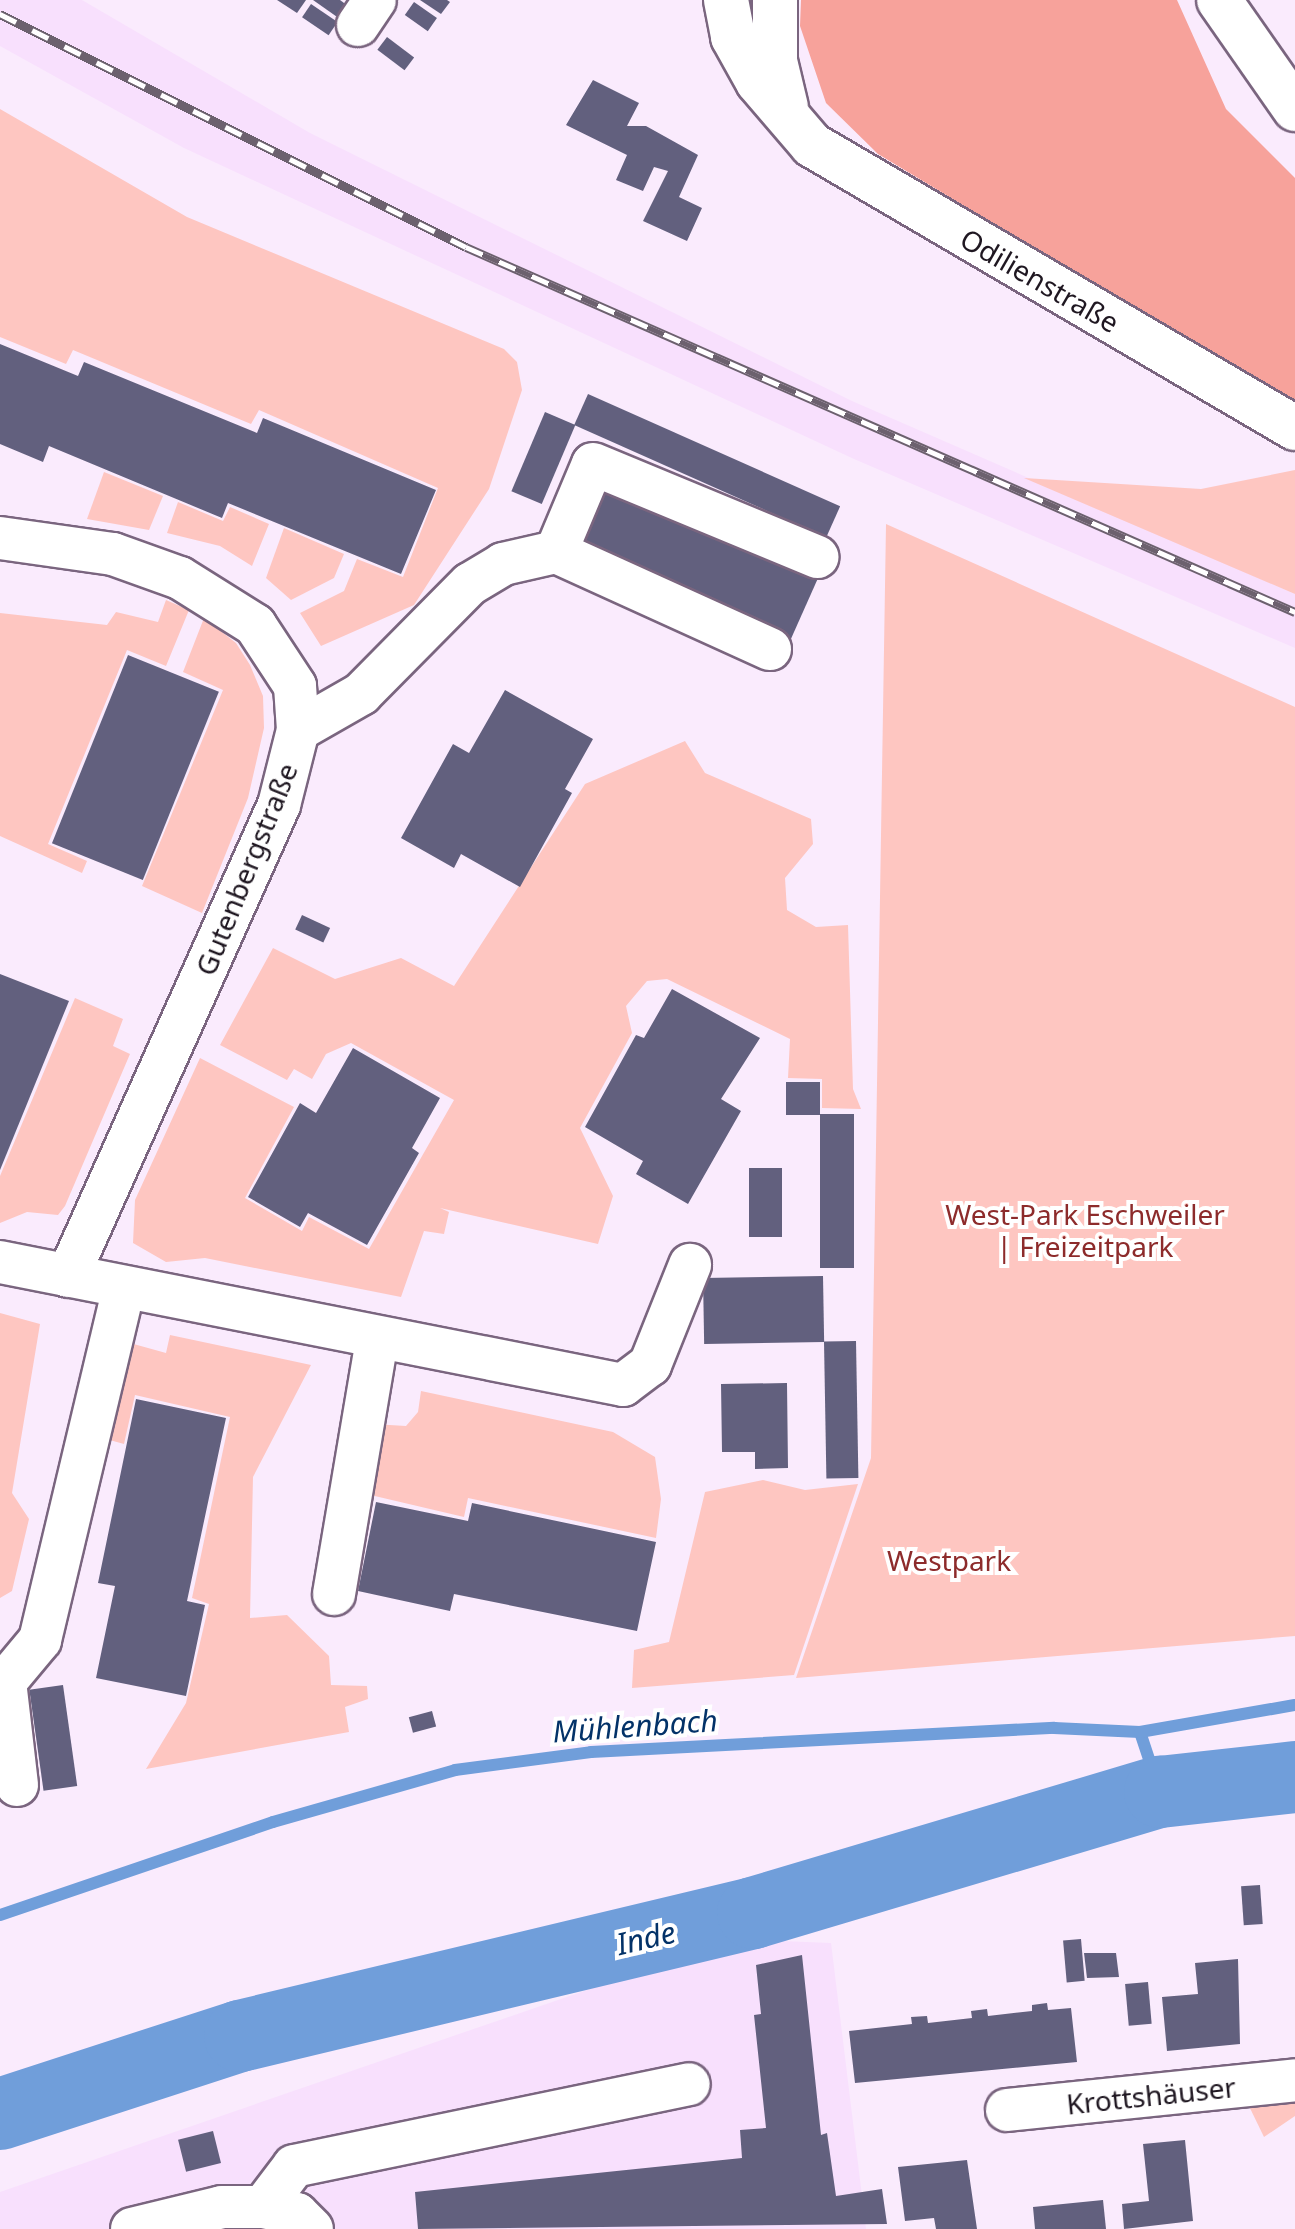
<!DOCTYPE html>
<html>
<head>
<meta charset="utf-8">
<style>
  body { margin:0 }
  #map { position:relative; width:1295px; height:2229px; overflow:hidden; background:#faebfd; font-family:"Noto Sans",sans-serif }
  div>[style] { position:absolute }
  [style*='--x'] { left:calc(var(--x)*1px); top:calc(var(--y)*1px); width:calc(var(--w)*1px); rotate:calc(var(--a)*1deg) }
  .built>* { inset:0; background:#f8e0fd }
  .green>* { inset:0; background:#fec6c1 }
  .forest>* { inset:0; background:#f7a29b }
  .stream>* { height:12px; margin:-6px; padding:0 6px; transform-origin:6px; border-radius:6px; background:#709eda }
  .river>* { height:72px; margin:-36px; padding:0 36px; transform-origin:36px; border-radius:36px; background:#709eda }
  .building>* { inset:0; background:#62607e; transform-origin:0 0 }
  .roads { filter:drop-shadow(2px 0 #7a657f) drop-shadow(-2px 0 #7a657f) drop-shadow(0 2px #7a657f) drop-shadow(0 -2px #7a657f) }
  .minor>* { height:42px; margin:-21px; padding:0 21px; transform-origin:21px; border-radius:21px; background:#fff }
  .major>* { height:44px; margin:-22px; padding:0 22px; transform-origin:22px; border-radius:22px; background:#fff }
  .rail>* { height:9px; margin-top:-4.5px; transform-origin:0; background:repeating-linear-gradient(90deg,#fff 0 18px,#6c616e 0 36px); box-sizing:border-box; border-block:2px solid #6c616e }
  span { translate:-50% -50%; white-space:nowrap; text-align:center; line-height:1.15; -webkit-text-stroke:8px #fff; paint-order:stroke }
  .street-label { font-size:28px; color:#1f1721 }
  .park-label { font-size:28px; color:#8d2b2b }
  .water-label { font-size:30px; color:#033268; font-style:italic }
</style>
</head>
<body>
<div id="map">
  <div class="built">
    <div style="clip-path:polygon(0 0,82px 0,310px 133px,852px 401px,1295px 594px,1295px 648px,854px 459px,184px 148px,0 46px)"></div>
    <div style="clip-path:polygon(735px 1939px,831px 1943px,866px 2229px,0 2229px,0 2192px)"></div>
  </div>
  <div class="green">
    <div style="clip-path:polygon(0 109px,187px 217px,504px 349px,517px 362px,522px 390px,489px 489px,414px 605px,321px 646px,300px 613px,344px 591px,357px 559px,403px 577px,438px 488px,259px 410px,251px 424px,73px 350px,66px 364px,0 337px)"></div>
    <div style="clip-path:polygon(1295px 470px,1295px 594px,1024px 478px,1201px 489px)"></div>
    <div style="clip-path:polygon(104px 472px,163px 496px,149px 530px,87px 519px)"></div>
    <div style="clip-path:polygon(178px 502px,223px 521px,230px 507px,269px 524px,252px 566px,220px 546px,167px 533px)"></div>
    <div style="clip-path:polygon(886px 524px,1295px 707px,1295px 1636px,796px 1678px,871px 1458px)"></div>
    <div style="clip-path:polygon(284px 528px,344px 554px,334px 578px,291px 600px,266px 578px)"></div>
    <div style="clip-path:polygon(166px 600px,189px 610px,166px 666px,127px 650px,48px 844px,87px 861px,82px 873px,0 836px,0 613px,107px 625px,116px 612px,158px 622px)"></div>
    <div style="clip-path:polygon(204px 618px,236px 643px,250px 665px,263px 696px,264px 728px,248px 798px,202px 913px,142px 886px,223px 690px,183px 672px)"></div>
    <div style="clip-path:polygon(685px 741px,705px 773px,811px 819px,813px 844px,785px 878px,787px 910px,816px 927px,848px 925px,853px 1089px,861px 1109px,822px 1108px,822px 1079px,788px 1078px,790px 1039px,667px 979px,647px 981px,626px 1006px,632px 1033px,580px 1128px,613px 1196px,598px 1244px,440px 1208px,449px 1212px,444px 1234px,424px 1231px,401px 1297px,205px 1258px,166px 1262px,133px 1243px,135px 1200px,200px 1058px,294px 1107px,245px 1198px,302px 1231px,309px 1217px,369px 1249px,454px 1100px,351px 1043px,326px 1054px,312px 1079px,294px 1069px,287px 1080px,220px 1045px,273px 948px,335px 979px,401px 958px,454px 986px,585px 784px)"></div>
    <div style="clip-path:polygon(75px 998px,123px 1019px,113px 1046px,130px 1054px,65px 1206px,58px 1215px,27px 1212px,0 1223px,0 1176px)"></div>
    <div style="clip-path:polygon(0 1313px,40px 1324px,12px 1493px,29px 1519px,12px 1591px,0 1598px)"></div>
    <div style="clip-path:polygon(170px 1335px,311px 1365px,253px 1477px,250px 1618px,287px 1615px,329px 1656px,331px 1685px,367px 1686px,368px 1699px,345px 1707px,349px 1732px,146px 1769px,186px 1703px,209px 1604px,192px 1598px,230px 1417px,135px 1395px,124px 1444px,106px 1439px,130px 1343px,166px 1353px)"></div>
    <div style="clip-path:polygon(421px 1391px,613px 1432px,655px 1457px,661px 1499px,656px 1538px,468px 1498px,464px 1517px,362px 1493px,373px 1424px,406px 1426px,418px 1412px)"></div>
    <div style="clip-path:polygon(763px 1480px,805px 1490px,858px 1484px,794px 1675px,632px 1688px,634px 1650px,669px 1642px,705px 1492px)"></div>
    <div style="clip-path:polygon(1295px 2098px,1295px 2116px,1264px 2137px,1247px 2102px)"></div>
  </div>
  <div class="forest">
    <div style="clip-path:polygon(801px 0,1177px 0,1226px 109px,1295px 178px,1295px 405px,878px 154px,826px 103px,800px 26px)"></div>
  </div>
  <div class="stream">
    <div style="--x:1140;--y:1732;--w:63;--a:71.6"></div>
    <div style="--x:0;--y:1915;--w:288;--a:-18.8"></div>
    <div style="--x:273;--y:1822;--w:189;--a:-15.9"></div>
    <div style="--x:455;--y:1770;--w:137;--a:-7.5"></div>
    <div style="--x:591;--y:1752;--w:464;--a:-3"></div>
    <div style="--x:1054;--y:1728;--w:86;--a:2.7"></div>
    <div style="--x:1140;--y:1732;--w:157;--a:-9.9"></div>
  </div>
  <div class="river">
    <div style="--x:0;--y:2114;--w:252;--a:-18"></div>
    <div style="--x:240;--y:2036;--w:528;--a:-13.48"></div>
    <div style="--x:753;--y:1913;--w:425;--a:-16.6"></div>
    <div style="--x:1160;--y:1792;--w:136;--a:-6.3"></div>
  </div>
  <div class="building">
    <div style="clip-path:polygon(277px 0,306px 0,297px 13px)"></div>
    <div style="clip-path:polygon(313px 0,340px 0,348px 6px,340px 19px)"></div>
    <div style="clip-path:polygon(420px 0,447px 0,450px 2px,441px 14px)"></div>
    <div style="left:414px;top:2px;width:28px;height:16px;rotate:35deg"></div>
    <div style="left:311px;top:4px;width:32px;height:16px;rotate:34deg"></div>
    <div style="left:387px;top:37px;width:34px;height:16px;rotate:37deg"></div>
    <div style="clip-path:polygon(593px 80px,639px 103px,627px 126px,646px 126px,698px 155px,679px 197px,702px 208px,687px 241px,643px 221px,668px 171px,654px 167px,643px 191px,616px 180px,627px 155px,566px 125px)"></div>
    <div style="clip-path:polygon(0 344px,78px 376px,84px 362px,257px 433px,263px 418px,436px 490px,401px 574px,228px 503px,222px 518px,49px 446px,43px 462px,0 444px)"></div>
    <div style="left:588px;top:394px;width:276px;height:34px;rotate:24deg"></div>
    <div style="left:545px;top:412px;width:33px;height:86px;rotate:23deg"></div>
    <div style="left:597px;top:482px;width:241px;height:67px;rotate:24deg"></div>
    <div style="left:128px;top:655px;width:98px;height:203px;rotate:22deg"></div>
    <div style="clip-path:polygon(505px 690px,593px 739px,565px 789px,572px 793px,520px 887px,461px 854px,454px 868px,401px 838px,453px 744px,469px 753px)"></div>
    <div style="left:302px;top:915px;width:31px;height:16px;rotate:25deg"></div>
    <div style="clip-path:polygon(0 974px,69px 1001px,0 1170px)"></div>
    <div style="clip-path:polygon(672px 989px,760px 1038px,721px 1099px,741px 1111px,688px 1204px,636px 1174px,643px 1161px,585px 1127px,636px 1035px,644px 1038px)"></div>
    <div style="clip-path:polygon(353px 1048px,440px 1098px,412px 1148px,419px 1153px,367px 1245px,308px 1213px,300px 1227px,248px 1197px,300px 1103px,316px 1113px)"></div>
    <div style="left:786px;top:1082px;width:34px;height:33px"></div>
    <div style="left:820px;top:1114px;width:34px;height:154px"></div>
    <div style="left:749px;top:1168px;width:33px;height:69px"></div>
    <div style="left:823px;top:1276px;width:66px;height:120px;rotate:89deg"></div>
    <div style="left:856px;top:1341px;width:137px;height:32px;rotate:89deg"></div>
    <div style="clip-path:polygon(787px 1383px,788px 1468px,755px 1469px,755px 1452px,722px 1452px,721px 1384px)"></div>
    <div style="clip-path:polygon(136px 1399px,226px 1418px,187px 1601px,205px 1605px,186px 1696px,96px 1678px,115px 1586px,98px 1583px)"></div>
    <div style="clip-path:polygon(376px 1502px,468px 1521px,472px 1503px,656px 1542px,637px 1631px,454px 1594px,450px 1611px,358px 1591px)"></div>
    <div style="left:63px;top:1685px;width:102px;height:34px;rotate:82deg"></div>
    <div style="left:432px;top:1711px;width:16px;height:24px;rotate:75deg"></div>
    <div style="left:1260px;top:1885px;width:39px;height:19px;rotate:86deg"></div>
    <div style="left:1081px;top:1939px;width:42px;height:18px;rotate:85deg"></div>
    <div style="clip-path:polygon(1084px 1953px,1116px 1953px,1119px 1977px,1087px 1978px)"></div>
    <div style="clip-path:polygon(802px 1955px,821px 2135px,827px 2133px,836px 2196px,882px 2189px,887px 2224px,418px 2229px,415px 2192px,742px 2158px,740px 2130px,766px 2128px,754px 2015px,761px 2014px,756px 1965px)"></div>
    <div style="clip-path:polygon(1238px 1959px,1240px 2044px,1167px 2051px,1162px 1997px,1198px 1994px,1195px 1963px)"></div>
    <div style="left:1148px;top:1982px;width:42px;height:23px;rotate:85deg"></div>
    <div style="clip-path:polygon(1047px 2003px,1048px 2010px,1071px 2008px,1077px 2062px,855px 2083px,849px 2031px,912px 2024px,911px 2017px,927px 2016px,928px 2023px,972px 2018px,971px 2011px,987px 2009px,988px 2016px,1032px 2011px,1032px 2005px)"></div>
    <div style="left:213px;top:2131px;width:33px;height:36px;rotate:76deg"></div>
    <div style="clip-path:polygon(1185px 2140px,1193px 2221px,1124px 2229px,1122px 2204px,1149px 2201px,1143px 2144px)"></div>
    <div style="clip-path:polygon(967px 2160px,977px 2229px,936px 2229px,934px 2218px,905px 2221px,898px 2167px)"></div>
    <div style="clip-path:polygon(1103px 2200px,1106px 2229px,1035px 2229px,1033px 2207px)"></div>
  </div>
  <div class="roads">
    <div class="minor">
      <div style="--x:358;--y:25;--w:30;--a:-56"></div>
      <div style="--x:0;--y:538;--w:114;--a:8.1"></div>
      <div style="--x:113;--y:554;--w:71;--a:19.7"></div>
      <div style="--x:180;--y:578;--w:89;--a:32.1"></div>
      <div style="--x:255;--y:625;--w:73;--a:56.7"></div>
      <div style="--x:295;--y:686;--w:44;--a:86.1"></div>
      <div style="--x:298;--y:730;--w:77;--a:104.2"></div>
      <div style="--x:279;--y:805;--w:516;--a:114.13"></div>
      <div style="--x:556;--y:552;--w:95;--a:-67.2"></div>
      <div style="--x:593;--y:464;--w:243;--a:22.5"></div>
      <div style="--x:298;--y:730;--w:73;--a:-29.7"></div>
      <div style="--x:361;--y:694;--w:155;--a:-45.3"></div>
      <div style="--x:470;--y:584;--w:39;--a:-31"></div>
      <div style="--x:503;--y:564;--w:54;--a:-12.8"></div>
      <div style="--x:556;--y:552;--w:235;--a:24.4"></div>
      <div style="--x:0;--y:1262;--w:635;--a:11.17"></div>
      <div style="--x:623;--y:1385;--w:34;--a:-37"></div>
      <div style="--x:650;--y:1365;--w:108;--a:-68.2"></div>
      <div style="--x:334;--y:1594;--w:259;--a:-80.4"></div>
      <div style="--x:17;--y:1785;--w:104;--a:-96.6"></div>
      <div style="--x:5;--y:1682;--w:55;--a:-50.2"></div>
      <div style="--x:40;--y:1640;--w:362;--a:-76.6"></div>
      <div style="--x:1007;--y:2110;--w:290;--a:-5.9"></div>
      <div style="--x:263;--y:2207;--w:51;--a:-52.9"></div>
      <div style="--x:294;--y:2166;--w:403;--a:-11.7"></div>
      <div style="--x:132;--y:2229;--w:93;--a:-13.7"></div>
      <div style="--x:222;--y:2207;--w:41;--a:0"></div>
      <div style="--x:263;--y:2207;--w:35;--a:12"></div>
      <div style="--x:297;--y:2214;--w:21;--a:45"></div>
    </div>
    <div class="major">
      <div style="--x:726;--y:0;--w:38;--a:79"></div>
      <div style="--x:733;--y:37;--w:51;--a:60.9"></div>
      <div style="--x:758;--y:82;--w:83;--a:49.4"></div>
      <div style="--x:812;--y:145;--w:560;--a:30.37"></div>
      <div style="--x:775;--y:0;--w:61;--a:90"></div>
      <div style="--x:775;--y:61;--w:47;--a:76.6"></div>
      <div style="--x:1219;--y:0;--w:133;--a:55.1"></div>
    </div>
  </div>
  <div class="rail">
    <div style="--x:0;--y:14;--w:521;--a:26.57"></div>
    <div style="--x:466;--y:247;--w:906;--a:23.76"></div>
  </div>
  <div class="street-label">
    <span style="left:1040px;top:280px;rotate:30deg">Odilienstraße</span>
    <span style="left:246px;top:869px;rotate:-68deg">Gutenbergstraße</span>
    <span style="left:1151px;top:2095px;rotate:-6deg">Krottshäuser</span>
  </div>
  <div class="park-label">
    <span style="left:1085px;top:1230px">West-Park Eschweiler<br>| Freizeitpark</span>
    <span style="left:949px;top:1560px">Westpark</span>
  </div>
  <div class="water-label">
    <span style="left:635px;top:1726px;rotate:-4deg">Mühlenbach</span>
    <span style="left:646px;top:1938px;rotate:-13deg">Inde</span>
  </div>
</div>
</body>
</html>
